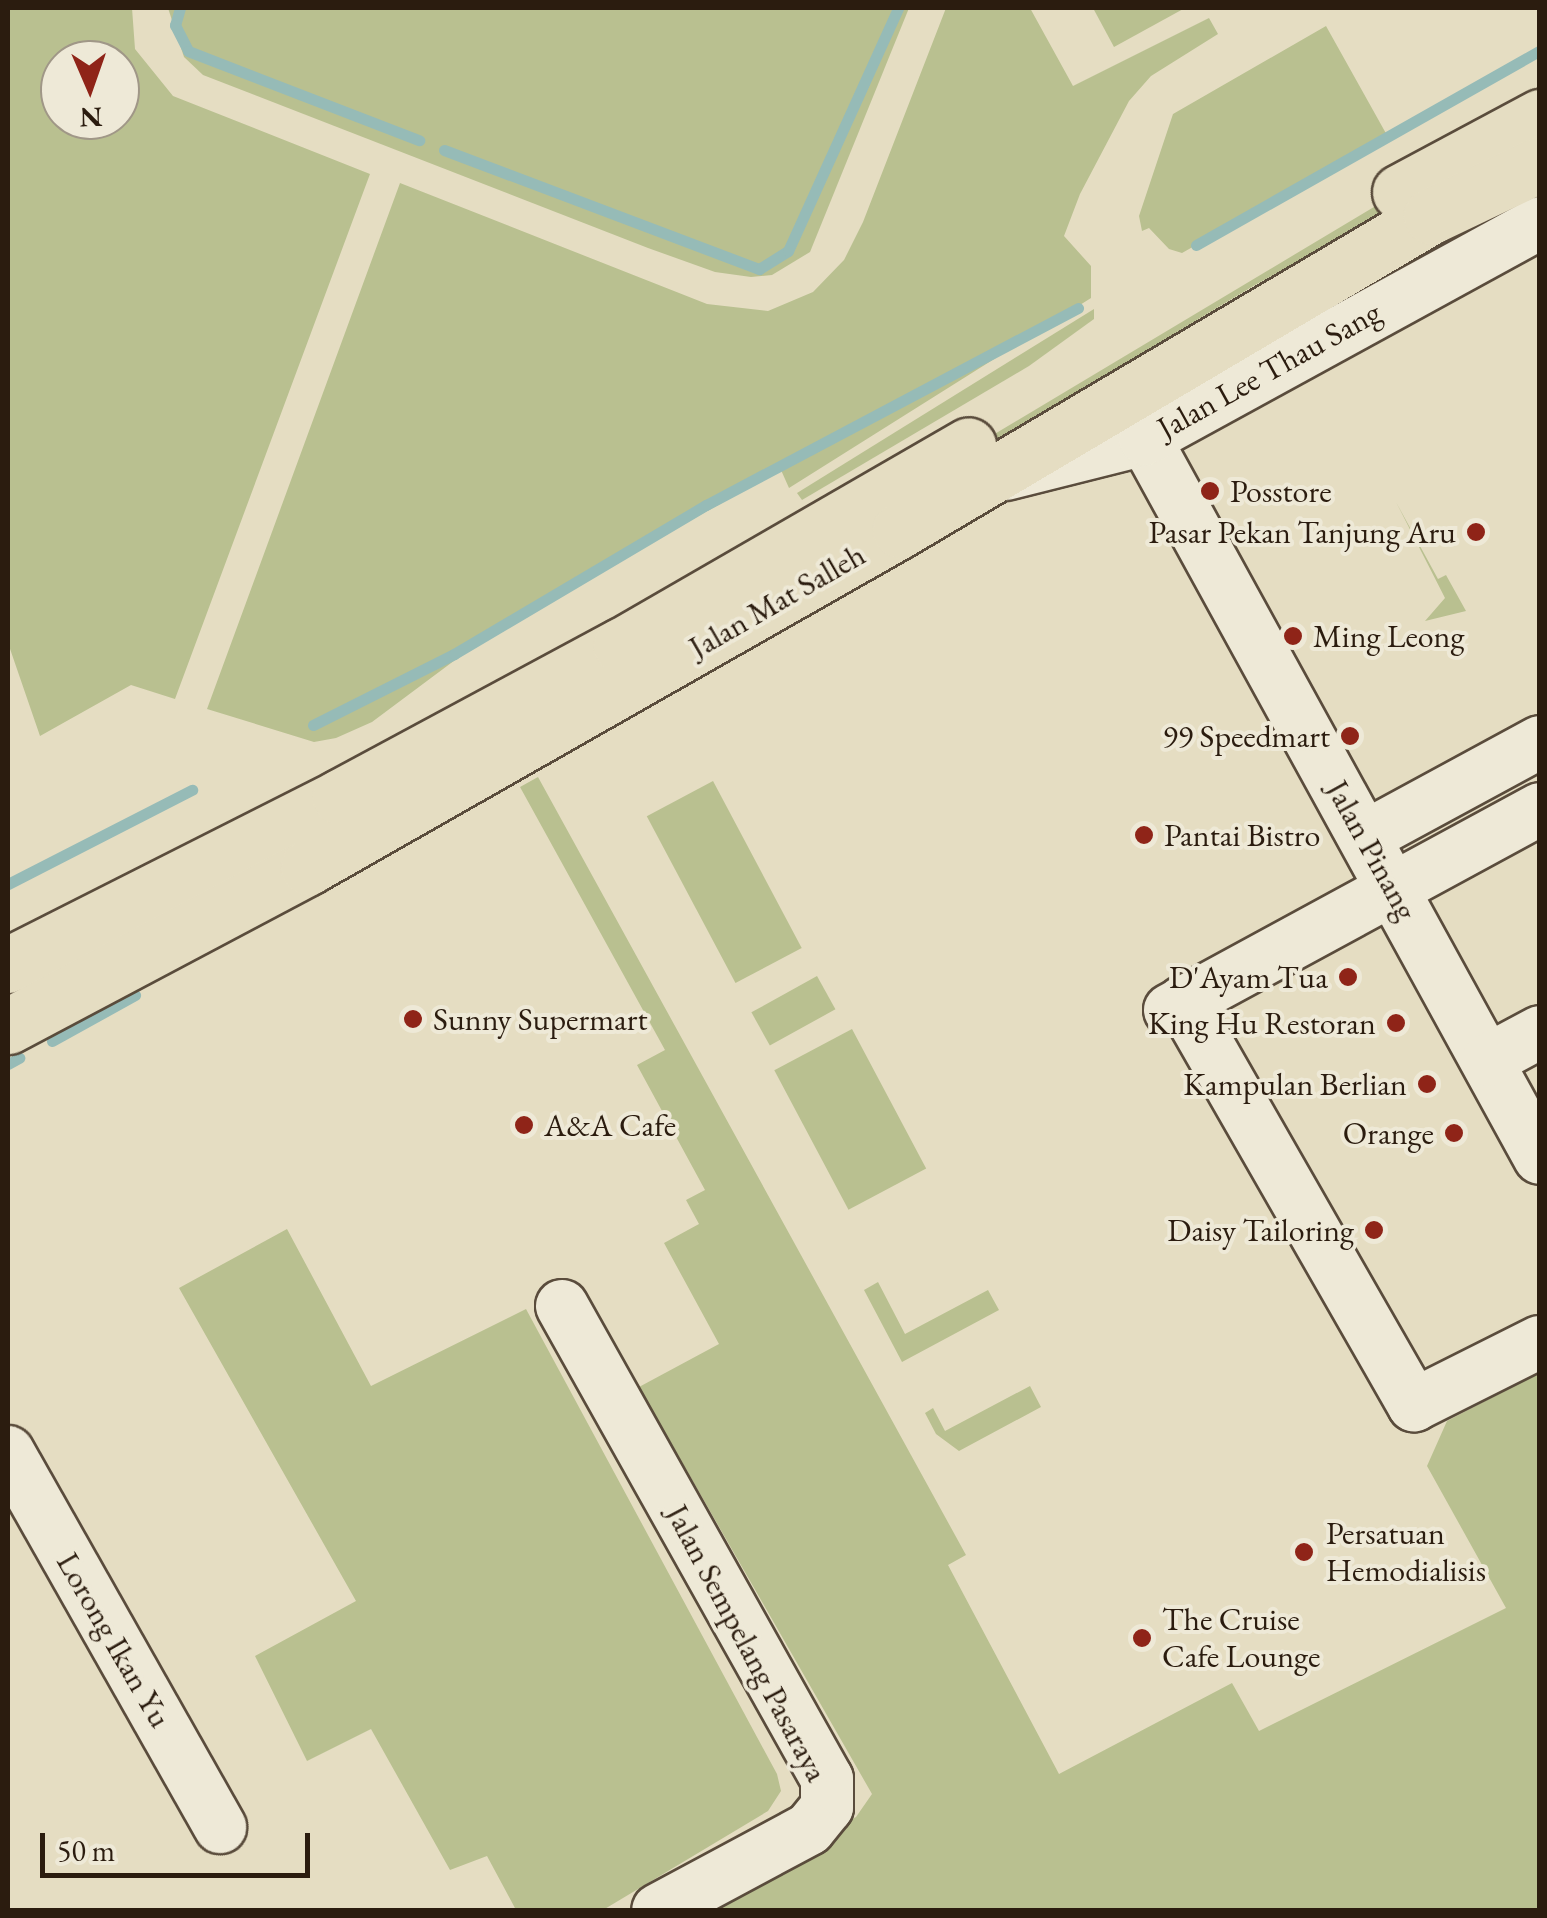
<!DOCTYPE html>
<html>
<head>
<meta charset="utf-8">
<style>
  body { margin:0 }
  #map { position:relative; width:1547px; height:1918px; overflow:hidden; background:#e5ddc2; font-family:"EB Garamond",serif }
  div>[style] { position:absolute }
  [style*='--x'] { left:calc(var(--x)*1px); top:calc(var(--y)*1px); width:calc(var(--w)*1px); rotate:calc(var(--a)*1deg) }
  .green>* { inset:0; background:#b9c090; transform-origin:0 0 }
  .stream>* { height:11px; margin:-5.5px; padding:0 5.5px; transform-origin:5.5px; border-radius:5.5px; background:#96bbb7 }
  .roads { filter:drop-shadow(2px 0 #5a4c3c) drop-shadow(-2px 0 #5a4c3c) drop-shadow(0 2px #5a4c3c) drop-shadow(0 -2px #5a4c3c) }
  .minor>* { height:52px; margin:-26px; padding:0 26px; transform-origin:26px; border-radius:26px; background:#eee9d7 }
  .major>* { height:55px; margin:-27.5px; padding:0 27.5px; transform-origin:27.5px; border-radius:27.5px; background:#e5ddc2 }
  .dots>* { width:28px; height:28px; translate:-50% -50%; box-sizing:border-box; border:5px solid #eee9d7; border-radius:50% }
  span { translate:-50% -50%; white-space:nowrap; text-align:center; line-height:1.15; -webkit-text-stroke:8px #eee9d7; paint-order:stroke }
  .street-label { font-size:32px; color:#2b1c0f }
  .poi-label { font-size:32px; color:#2b1c0f }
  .left { translate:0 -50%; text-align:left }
  .right { translate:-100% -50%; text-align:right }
  .frame { position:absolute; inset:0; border:10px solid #2b1c0f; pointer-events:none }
  .north { position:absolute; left:40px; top:40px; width:100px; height:100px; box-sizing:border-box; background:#eee9d7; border:2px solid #a09787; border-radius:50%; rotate:178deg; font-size:28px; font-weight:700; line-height:40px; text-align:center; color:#2b1c0f }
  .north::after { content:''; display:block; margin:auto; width:35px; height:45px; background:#8f2418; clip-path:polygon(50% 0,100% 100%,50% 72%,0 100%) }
  .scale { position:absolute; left:40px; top:1833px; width:270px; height:45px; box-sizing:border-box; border:5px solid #2b1c0f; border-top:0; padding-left:12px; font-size:30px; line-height:35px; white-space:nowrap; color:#2b1c0f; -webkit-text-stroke:8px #eee9d7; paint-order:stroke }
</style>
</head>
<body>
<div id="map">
  <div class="green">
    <div style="clip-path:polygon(evenodd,8px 8px,132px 8px,135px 49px,173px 96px,370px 174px,175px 699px,131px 685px,40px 736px,8px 643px,8px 8px,60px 60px,120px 60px,120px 120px,60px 120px,60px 60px)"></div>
    <div style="clip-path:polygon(168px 8px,909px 8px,810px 252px,772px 275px,751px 277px,715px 272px,648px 248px,203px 75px,184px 57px)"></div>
    <div style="clip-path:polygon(946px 8px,1030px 8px,1073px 86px,1209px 18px,1218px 34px,1151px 76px,1129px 101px,1080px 194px,1064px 236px,1091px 266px,1091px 298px,789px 488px,781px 470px,502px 625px,372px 722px,336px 738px,314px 742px,207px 709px,400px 183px,707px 304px,768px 311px,813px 292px,844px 260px,863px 222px)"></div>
    <div style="clip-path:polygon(1093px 8px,1185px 8px,1114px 47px)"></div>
    <div style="clip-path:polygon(1326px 26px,1388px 137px,1182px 253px,1169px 249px,1149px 228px,1142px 231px,1139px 216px,1173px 114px)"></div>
    <div style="clip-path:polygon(1399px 192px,1408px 201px,1255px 285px,790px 565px,931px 472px)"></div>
    <div style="clip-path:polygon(1094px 309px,1094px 319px,1029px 366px,802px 500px,797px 493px)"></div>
    <div style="clip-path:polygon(1396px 502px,1438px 579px,1446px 575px,1466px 611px,1425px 621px,1445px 598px)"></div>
    <div style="clip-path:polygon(538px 777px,966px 1555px,948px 1565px,1059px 1774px,1232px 1683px,1259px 1731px,1506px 1608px,1427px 1466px,1447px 1421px,1539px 1373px,1538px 1910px,685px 1910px,856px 1817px,872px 1794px,639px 1387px,719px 1344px,664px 1243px,699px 1224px,686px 1200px,705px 1190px,637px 1065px,665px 1050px,520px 787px)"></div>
    <div style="left:713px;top:781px;width:189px;height:75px;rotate:62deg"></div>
    <div style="left:817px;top:976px;width:38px;height:75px;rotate:61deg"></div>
    <div style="left:852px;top:1029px;width:158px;height:88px;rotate:62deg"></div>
    <div style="clip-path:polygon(287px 1229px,371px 1386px,526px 1309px,777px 1774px,781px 1791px,768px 1811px,603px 1910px,516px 1910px,487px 1856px,450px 1870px,371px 1729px,307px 1761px,255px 1656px,356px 1601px,179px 1288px)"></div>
    <div style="clip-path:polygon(878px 1282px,905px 1334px,988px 1290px,999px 1310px,902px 1362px,864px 1290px)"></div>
    <div style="clip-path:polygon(1030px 1386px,1041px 1407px,959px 1451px,936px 1434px,925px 1413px,933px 1408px,945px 1431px)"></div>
  </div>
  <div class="stream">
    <div style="--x:180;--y:8;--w:18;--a:106"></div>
    <div style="--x:175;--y:25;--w:29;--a:63"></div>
    <div style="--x:188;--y:51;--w:248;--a:21.1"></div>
    <div style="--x:444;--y:150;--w:337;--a:20.7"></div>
    <div style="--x:759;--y:269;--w:34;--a:-32"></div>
    <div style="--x:788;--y:251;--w:267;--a:-65.6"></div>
    <div style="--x:1196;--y:245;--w:395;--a:-29.5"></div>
    <div style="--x:313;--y:725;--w:158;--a:-26.7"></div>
    <div style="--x:454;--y:654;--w:293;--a:-30.6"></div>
    <div style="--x:706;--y:505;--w:421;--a:-27.9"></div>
    <div style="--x:8;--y:884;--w:207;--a:-27.1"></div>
    <div style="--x:52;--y:1041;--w:95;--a:-29"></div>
    <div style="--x:8;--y:1064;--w:13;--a:-29"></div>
  </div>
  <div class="roads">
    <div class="minor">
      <div style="--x:1145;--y:439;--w:820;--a:61.22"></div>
      <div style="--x:1006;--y:474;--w:143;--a:-14.1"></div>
      <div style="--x:1145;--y:439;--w:450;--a:-28.7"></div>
      <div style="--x:1365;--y:837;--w:199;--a:-28.5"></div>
      <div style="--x:1183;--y:1002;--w:465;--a:60.2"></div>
      <div style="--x:1414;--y:1405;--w:141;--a:-26.6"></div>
      <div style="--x:1170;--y:1010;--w:421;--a:-28.5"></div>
      <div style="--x:1488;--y:1060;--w:59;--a:-28.3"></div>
      <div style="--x:562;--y:1306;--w:542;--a:60.74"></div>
      <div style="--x:827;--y:1779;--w:28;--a:90"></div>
      <div style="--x:827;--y:1807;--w:28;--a:129"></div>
      <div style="--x:809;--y:1829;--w:171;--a:151.8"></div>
      <div style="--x:8;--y:1452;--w:431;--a:60.5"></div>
    </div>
    <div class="major">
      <div style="--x:1400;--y:192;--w:159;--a:-28.2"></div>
      <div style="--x:8;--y:965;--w:372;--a:-26.8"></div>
      <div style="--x:340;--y:797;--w:319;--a:-28.3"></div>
      <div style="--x:621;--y:646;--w:401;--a:-30"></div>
      <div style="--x:8;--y:1026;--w:340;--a:-27.9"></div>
      <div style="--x:308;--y:867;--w:681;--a:-29.65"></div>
      <div style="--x:900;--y:530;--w:617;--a:-30.6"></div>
      <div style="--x:1431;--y:216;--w:121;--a:-25.5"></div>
    </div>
  </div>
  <div class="dots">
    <div style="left:1210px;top:491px;background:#8f2418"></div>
    <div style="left:1476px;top:532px;background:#8f2418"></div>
    <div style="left:1293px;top:636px;background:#8f2418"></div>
    <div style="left:1350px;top:736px;background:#8f2418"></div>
    <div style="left:1144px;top:835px;background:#8f2418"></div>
    <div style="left:1348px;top:977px;background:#8f2418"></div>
    <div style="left:413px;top:1019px;background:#8f2418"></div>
    <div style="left:1396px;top:1023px;background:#8f2418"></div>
    <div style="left:1427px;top:1084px;background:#8f2418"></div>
    <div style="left:524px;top:1125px;background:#8f2418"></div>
    <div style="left:1454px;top:1133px;background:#8f2418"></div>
    <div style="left:1374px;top:1230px;background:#8f2418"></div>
    <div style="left:1304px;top:1552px;background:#8f2418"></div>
    <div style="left:1142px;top:1638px;background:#8f2418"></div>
  </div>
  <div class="street-label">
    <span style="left:1269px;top:370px;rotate:-29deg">Jalan Lee Thau Sang</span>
    <span style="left:777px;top:601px;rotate:-30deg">Jalan Mat Salleh</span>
    <span style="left:1372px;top:850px;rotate:61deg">Jalan Pinang</span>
    <span style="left:114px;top:1640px;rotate:60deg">Lorong Ikan Yu</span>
    <span style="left:747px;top:1643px;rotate:62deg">Jalan Sempelang Pasaraya</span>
  </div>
  <div class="poi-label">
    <span class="left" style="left:1230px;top:491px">Posstore</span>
    <span class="right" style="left:1456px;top:532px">Pasar Pekan Tanjung Aru</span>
    <span class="left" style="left:1313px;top:636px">Ming Leong</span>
    <span class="right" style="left:1330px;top:736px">99 Speedmart</span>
    <span class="left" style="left:1164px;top:835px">Pantai Bistro</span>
    <span class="right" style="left:1328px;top:977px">D'Ayam Tua</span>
    <span class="left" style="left:433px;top:1019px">Sunny Supermart</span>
    <span class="right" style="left:1376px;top:1023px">King Hu Restoran</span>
    <span class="right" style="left:1407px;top:1084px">Kampulan Berlian</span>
    <span class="left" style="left:544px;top:1125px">A&amp;A Cafe</span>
    <span class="right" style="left:1434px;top:1133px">Orange</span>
    <span class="right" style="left:1354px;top:1230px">Daisy Tailoring</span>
    <span class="left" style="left:1326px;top:1552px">Persatuan<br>Hemodialisis</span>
    <span class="left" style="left:1162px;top:1638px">The Cruise<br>Cafe Lounge</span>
  </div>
  <div class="frame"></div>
  <div class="north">N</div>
  <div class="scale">50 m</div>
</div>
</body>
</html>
